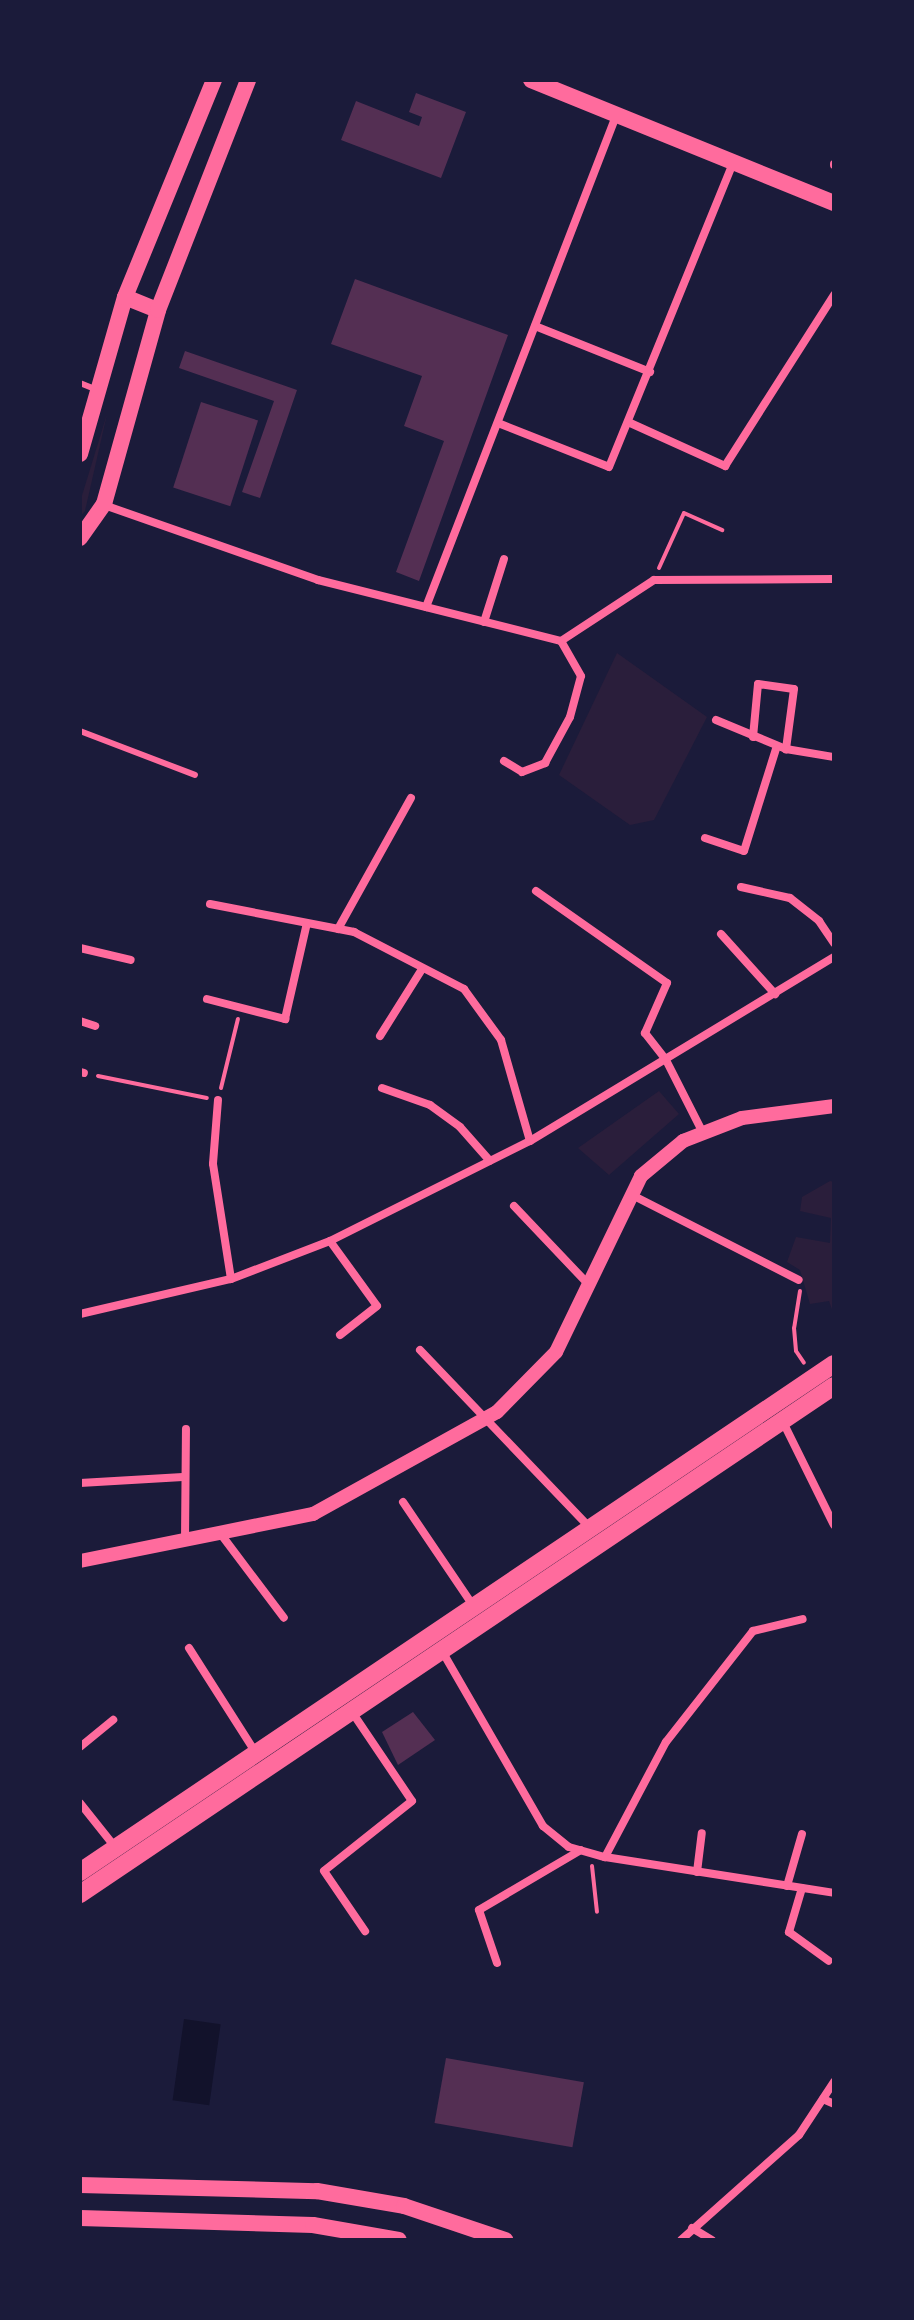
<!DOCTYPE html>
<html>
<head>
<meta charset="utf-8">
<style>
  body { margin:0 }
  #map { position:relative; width:914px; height:2320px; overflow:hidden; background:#1b1b3a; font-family:Inter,sans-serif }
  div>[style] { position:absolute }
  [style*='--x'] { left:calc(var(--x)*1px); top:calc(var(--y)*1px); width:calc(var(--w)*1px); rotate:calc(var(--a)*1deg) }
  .green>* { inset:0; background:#2a1e3b }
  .water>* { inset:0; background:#12122b; transform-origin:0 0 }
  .building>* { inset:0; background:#542f53; transform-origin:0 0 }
  .path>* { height:4px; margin:-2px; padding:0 2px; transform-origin:2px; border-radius:2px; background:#ff6b9d }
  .service>* { height:6px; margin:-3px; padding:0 3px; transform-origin:3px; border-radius:3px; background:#ff6b9d }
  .minor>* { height:8px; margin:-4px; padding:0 4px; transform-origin:4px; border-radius:4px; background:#ff6b9d }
  .tertiary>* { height:14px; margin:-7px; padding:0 7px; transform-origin:7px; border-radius:7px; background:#ff6b9d }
  .secondary>* { height:16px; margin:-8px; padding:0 8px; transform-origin:8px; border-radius:8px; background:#ff6b9d }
  .primary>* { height:18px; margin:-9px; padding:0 9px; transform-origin:9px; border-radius:9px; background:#ff6b9d }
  span { translate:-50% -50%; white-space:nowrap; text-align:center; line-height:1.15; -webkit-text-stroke:6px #1b1b3a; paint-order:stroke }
  .frame { position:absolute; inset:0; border:82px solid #1b1b3a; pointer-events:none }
</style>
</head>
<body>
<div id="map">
  <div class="green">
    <div style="clip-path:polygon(107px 414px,85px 511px,80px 517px,80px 502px)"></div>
    <div style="clip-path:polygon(617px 653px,707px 717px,654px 820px,630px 825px,559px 775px)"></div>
    <div style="clip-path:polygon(659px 1091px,679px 1114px,609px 1175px,578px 1148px)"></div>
    <div style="clip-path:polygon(830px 1181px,834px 1182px,834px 1315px,829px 1301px,810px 1304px,800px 1270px,787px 1262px,796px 1237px,830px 1243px,831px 1218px,800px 1211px,802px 1197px)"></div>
  </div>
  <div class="water">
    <div style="left:184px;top:2019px;width:37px;height:82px;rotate:8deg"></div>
  </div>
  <div class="building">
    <div style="clip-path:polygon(416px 93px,466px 112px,441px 178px,341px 140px,356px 101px,419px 126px,422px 117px,409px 112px)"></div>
    <div style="clip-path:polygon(355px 279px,508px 335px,419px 581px,396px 572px,444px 441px,404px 426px,422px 376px,331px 344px)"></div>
    <div style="clip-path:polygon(185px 351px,297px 390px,260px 498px,242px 492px,274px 401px,179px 368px)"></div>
    <div style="left:201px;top:402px;width:60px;height:90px;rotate:18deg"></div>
    <div style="clip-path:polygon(413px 1712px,435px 1740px,398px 1765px,382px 1732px)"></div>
    <div style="left:446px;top:2058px;width:140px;height:66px;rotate:10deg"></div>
  </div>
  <div class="path">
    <div style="--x:659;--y:568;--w:60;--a:-65.6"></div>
    <div style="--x:684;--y:513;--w:42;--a:24.1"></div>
    <div style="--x:98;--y:1076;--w:111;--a:11.4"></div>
    <div style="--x:221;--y:1088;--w:71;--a:-76.2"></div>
    <div style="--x:800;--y:1291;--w:37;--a:99"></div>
    <div style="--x:794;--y:1328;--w:23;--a:85"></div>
    <div style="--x:796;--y:1351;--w:14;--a:56"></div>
    <div style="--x:592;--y:1866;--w:46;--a:83.8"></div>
  </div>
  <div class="service">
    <div style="--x:80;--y:383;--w:16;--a:22"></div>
    <div style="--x:80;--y:731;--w:123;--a:20.9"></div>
  </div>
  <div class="minor">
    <div style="--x:834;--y:165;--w:1;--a:-90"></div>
    <div style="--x:535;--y:326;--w:124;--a:21.8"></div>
    <div style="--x:628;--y:422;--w:107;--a:24.4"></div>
    <div style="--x:725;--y:466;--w:203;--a:-57.5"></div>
    <div style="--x:498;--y:423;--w:119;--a:21.6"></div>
    <div style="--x:609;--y:467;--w:328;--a:-67.8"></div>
    <div style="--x:104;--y:505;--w:227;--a:19.3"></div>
    <div style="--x:318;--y:580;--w:251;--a:14.1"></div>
    <div style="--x:561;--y:641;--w:111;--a:-33.3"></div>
    <div style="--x:654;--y:580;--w:180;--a:-0.3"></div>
    <div style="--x:426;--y:607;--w:526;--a:-68.85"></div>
    <div style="--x:484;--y:622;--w:66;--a:-72.4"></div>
    <div style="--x:716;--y:720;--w:76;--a:22.5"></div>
    <div style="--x:786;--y:749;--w:49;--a:9.5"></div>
    <div style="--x:753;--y:737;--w:53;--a:-84.6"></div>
    <div style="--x:758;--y:684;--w:36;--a:8"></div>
    <div style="--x:794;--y:689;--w:61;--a:97.6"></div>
    <div style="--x:504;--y:761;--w:21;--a:31"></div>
    <div style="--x:522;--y:772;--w:25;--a:-21"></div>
    <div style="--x:545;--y:763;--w:52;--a:-61.5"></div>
    <div style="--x:570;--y:717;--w:42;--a:-75"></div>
    <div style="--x:581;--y:676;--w:40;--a:-119.7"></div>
    <div style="--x:705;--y:838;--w:41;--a:18.4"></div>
    <div style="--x:744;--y:851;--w:110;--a:-72.6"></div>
    <div style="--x:741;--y:887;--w:50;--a:12.7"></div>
    <div style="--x:790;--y:898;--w:37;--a:38"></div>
    <div style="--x:819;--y:921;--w:27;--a:56"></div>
    <div style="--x:536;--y:891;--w:160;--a:35.1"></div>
    <div style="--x:667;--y:983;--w:55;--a:113.7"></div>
    <div style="--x:645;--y:1033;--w:34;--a:52"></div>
    <div style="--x:666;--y:1060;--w:82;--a:63.1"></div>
    <div style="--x:210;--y:904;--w:147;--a:11"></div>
    <div style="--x:354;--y:932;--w:124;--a:27.4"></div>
    <div style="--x:464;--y:989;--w:63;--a:54"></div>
    <div style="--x:501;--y:1040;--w:105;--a:74"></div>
    <div style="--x:338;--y:929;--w:150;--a:-60.9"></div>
    <div style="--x:721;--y:934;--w:81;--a:48"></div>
    <div style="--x:80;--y:948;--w:52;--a:13.2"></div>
    <div style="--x:207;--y:999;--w:81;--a:14.4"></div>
    <div style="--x:285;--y:1019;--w:98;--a:-77.1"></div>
    <div style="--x:80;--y:1021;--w:16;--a:18"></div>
    <div style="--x:380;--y:1036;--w:79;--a:-57.9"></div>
    <div style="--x:80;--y:1072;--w:4;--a:14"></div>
    <div style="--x:382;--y:1088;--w:51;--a:19.5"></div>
    <div style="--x:430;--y:1105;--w:37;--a:36"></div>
    <div style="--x:460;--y:1127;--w:45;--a:48.6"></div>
    <div style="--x:218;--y:1100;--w:64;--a:94.5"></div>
    <div style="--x:213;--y:1164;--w:116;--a:81.1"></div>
    <div style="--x:632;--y:1195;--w:187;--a:27"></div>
    <div style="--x:514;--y:1206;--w:109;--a:46.5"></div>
    <div style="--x:330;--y:1241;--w:80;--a:54.1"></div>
    <div style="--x:377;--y:1306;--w:47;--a:141.9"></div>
    <div style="--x:80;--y:1314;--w:155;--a:-13.1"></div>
    <div style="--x:231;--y:1279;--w:106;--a:-21"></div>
    <div style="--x:330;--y:1241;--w:224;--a:-26.6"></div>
    <div style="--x:530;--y:1141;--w:355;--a:-31.2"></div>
    <div style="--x:420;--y:1350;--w:246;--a:46.3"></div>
    <div style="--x:783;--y:1422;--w:115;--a:63.7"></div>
    <div style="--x:80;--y:1483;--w:103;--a:-3.3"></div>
    <div style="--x:403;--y:1502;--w:127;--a:55.9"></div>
    <div style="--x:220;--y:1533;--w:106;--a:53"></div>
    <div style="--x:185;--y:1540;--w:111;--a:-89.5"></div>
    <div style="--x:189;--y:1648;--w:125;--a:57.5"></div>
    <div style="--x:442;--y:1651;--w:202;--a:60"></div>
    <div style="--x:543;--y:1826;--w:33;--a:39"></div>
    <div style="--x:569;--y:1847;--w:37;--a:16"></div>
    <div style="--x:605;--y:1857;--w:232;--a:8.9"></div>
    <div style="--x:352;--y:1712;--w:107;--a:56"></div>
    <div style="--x:412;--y:1801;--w:112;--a:141.5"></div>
    <div style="--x:324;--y:1871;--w:73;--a:55.7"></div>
    <div style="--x:80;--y:1747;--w:43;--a:-39.3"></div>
    <div style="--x:80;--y:1803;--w:56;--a:51.5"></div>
    <div style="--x:605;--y:1857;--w:130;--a:-62.1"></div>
    <div style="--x:666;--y:1742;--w:141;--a:-51.9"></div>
    <div style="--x:753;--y:1631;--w:51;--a:-13.5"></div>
    <div style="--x:697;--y:1872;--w:39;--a:-83"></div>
    <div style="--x:787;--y:1886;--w:54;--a:-73.9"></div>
    <div style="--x:802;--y:1888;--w:46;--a:106.5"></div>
    <div style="--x:789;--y:1932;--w:49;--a:35.9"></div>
    <div style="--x:497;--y:1963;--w:56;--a:-108.8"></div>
    <div style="--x:479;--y:1910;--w:118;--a:-30.5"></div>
    <div style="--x:823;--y:2099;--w:12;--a:24"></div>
    <div style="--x:692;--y:2228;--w:23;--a:31"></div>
    <div style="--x:681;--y:2240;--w:158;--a:-41.7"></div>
    <div style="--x:799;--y:2135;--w:64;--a:-56.6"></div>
  </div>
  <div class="tertiary">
    <div style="--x:80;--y:1561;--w:238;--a:-11.4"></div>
    <div style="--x:313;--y:1514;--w:210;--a:-29"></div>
    <div style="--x:497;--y:1412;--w:84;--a:-45.5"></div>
    <div style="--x:556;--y:1352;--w:195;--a:-64.2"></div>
    <div style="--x:641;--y:1176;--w:55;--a:-39.8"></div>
    <div style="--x:683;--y:1141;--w:63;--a:-21.3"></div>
    <div style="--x:742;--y:1118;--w:93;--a:-7.4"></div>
  </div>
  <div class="secondary">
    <div style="--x:531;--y:80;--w:327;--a:22.1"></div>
    <div style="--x:125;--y:297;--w:35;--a:22"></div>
    <div style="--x:80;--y:454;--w:163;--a:-74"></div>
    <div style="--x:125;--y:297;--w:235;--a:-67.7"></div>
    <div style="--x:80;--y:538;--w:42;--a:-54.8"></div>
    <div style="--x:104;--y:504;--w:201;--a:-74.4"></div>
    <div style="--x:158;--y:310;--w:247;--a:-68.6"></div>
    <div style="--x:80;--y:2185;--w:237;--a:1.5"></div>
    <div style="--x:317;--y:2191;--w:88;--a:9.8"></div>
    <div style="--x:404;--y:2206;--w:107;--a:18.6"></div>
    <div style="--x:80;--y:2218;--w:233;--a:1.7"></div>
    <div style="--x:313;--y:2225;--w:87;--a:9.9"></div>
  </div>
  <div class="primary">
    <div style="--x:80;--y:1872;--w:909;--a:-33.97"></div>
    <div style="--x:80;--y:1894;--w:909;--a:-33.97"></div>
  </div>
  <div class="frame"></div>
</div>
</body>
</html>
